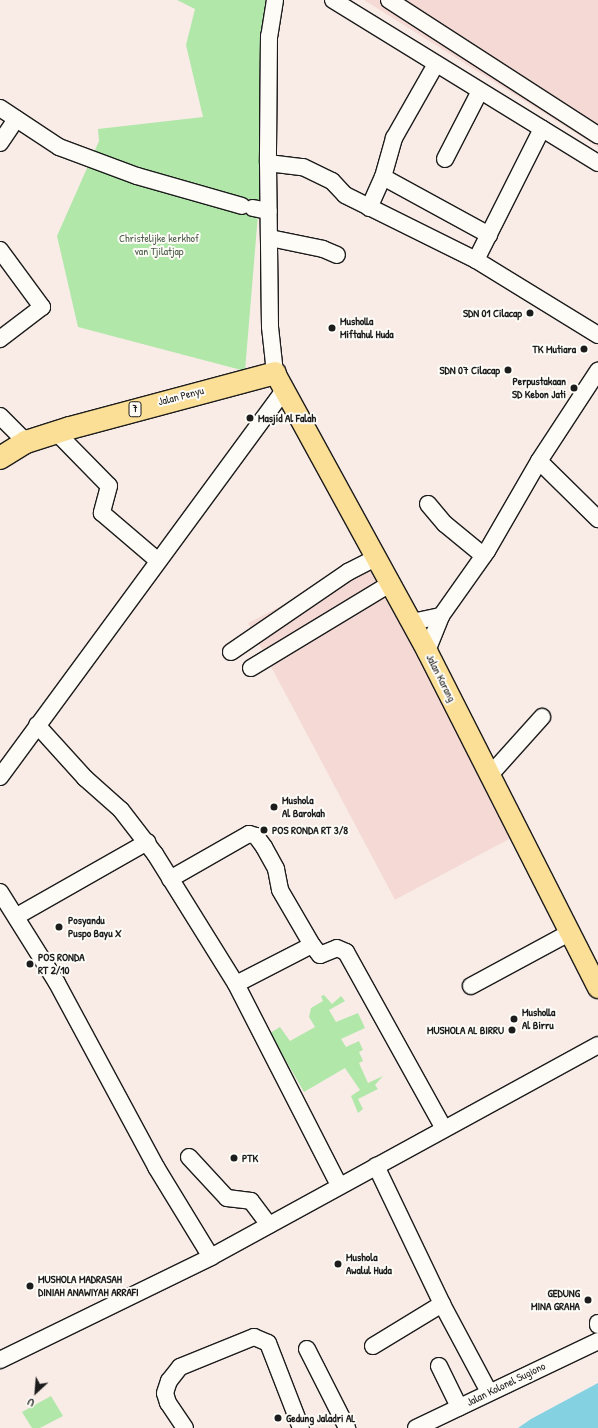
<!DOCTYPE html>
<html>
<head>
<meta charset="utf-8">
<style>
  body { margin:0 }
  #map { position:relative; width:598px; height:1428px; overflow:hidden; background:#f9ece7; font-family:"Patrick Hand",sans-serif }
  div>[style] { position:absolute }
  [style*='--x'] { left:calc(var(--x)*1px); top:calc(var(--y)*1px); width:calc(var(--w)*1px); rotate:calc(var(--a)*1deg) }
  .built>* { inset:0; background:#f4d9d4; transform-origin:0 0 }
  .green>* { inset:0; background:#b1e7a9 }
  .water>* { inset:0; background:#84d1e2 }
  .roads { filter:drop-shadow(1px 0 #1c1c1c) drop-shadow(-1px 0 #1c1c1c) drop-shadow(0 1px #1c1c1c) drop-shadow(0 -1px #1c1c1c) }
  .minor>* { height:16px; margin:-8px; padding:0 8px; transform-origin:8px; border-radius:8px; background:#fdfcf7 }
  .major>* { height:20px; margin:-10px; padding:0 10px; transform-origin:10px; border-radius:10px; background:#fbdf96 }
  .highway>* { height:22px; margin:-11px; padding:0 11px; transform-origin:11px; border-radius:11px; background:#fbdf96 }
  .dots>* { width:11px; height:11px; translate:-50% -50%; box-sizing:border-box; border:2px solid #fdfcf7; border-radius:50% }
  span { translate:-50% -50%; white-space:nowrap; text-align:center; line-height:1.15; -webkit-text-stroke:4px #fdfcf7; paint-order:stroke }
  .shield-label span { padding:1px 3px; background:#fdfcf7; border:1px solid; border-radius:3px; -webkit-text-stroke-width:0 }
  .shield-label { font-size:10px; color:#1c1c1c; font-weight:700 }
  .park-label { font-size:11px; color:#495946 }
  .poi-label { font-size:11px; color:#1c1c1c; font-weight:700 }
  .right { translate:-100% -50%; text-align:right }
  .left { translate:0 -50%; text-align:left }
  .street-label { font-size:11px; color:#1c1c1c }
  .north { position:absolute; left:16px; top:1372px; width:40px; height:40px; -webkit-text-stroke:3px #fdfcf7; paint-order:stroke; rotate:206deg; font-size:11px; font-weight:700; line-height:16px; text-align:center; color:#1c1c1c }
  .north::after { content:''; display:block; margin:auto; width:14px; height:18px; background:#1c1c1c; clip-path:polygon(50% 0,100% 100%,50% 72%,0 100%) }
</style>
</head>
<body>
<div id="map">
  <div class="built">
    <div style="clip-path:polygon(364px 0,598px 0,598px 147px)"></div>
    <div style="left:369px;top:559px;width:313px;height:137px;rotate:62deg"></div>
  </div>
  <div class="green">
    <div style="clip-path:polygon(177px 0,266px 0,263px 154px,245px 371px,78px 327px,57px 236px,99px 141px,98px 129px,203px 117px,186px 45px,195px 9px)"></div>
    <div style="clip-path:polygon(324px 995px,332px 1004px,341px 996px,345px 1001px,329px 1010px,336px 1022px,358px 1013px,365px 1028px,341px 1039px,346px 1047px,359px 1041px,363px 1050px,359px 1052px,363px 1061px,359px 1063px,368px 1083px,383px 1076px,375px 1085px,378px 1089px,358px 1099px,363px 1109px,358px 1113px,351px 1096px,360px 1090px,345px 1068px,304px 1092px,270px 1033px,280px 1027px,290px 1041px,315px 1027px,309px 1017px,311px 1008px,323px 1001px,321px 996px)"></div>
    <div style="clip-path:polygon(51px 1396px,63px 1416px,40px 1428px,32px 1428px,22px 1412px)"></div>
  </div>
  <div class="water">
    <div style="clip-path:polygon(598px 1383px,598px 1428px,518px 1428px,531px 1419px)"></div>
  </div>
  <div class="roads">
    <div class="minor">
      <div style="--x:275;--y:0;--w:36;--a:99"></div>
      <div style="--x:269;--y:36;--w:127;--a:90.5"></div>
      <div style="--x:268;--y:163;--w:164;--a:89.3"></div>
      <div style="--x:270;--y:327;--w:46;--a:83.8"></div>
      <div style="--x:333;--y:0;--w:311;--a:31.6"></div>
      <div style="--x:389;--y:0;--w:249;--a:32.9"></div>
      <div style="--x:0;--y:108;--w:71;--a:33.5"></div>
      <div style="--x:59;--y:147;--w:83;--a:20.4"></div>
      <div style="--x:137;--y:176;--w:109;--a:15.9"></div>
      <div style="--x:0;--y:143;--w:29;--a:-56"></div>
      <div style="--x:445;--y:159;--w:76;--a:-62.8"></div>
      <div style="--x:268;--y:163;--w:35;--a:7"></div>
      <div style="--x:303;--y:167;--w:32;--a:26"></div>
      <div style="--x:332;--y:181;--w:19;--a:47"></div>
      <div style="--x:345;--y:195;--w:146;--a:26.4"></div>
      <div style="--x:476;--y:260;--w:143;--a:31.6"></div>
      <div style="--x:383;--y:177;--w:121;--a:28.7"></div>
      <div style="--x:253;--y:208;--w:16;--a:11"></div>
      <div style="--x:369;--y:208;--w:34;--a:-66"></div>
      <div style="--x:383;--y:177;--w:41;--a:-74.2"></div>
      <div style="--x:394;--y:138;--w:85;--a:-60.4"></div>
      <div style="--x:270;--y:238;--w:54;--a:11.7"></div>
      <div style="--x:323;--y:249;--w:15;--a:23"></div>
      <div style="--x:0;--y:250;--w:71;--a:53.6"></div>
      <div style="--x:42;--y:307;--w:53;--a:142.7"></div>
      <div style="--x:476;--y:260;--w:147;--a:-63.3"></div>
      <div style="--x:0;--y:416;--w:37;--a:45"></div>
      <div style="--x:57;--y:433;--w:74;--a:45.5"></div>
      <div style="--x:109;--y:486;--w:28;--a:105"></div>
      <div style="--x:102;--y:513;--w:72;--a:40.5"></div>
      <div style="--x:539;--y:461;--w:83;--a:44.5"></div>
      <div style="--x:428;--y:504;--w:26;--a:50"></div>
      <div style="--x:445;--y:524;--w:50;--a:39.4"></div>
      <div style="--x:412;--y:622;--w:30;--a:-12"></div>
      <div style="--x:427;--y:651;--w:38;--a:-68"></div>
      <div style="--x:441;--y:616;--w:80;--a:-54.7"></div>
      <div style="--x:487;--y:551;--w:104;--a:-60"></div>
      <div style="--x:539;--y:461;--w:108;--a:-56.8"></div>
      <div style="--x:231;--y:652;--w:142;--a:-34.4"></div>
      <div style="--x:348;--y:572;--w:31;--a:-27"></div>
      <div style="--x:251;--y:668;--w:160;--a:-31.2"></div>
      <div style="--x:37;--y:725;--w:72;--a:47.8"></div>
      <div style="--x:85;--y:778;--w:48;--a:41.6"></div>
      <div style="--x:121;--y:810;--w:56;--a:52.3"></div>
      <div style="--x:155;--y:854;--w:153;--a:58.1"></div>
      <div style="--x:236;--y:984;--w:226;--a:62.9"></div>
      <div style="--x:490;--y:775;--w:78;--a:-48.1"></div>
      <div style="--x:0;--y:777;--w:478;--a:-53.7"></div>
      <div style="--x:170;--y:879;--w:91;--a:-29.7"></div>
      <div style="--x:249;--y:834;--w:7;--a:16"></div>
      <div style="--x:256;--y:836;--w:14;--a:54"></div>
      <div style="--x:264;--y:847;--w:25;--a:61"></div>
      <div style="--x:276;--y:869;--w:21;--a:79"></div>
      <div style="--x:280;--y:890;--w:64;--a:59.8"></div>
      <div style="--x:312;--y:945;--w:85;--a:152.8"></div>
      <div style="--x:0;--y:892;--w:107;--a:57.9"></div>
      <div style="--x:57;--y:983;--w:209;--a:61.7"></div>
      <div style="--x:156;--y:1167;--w:105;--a:58.6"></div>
      <div style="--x:17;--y:916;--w:150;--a:-29.6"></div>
      <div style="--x:312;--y:945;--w:13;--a:51"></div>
      <div style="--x:320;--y:955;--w:18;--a:-22"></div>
      <div style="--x:337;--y:948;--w:10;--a:24"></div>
      <div style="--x:346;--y:952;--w:200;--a:61"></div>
      <div style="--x:471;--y:986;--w:111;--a:-28.4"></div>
      <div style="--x:189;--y:1157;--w:56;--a:47.2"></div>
      <div style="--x:227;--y:1198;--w:24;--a:7"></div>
      <div style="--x:251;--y:1201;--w:30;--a:53"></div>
      <div style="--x:376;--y:1166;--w:153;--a:64.4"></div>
      <div style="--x:442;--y:1304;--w:100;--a:61.9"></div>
      <div style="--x:598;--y:1323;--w:2;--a:90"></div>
      <div style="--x:373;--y:1346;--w:81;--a:-31.3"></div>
      <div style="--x:307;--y:1349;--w:89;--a:63.1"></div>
      <div style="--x:0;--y:1360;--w:235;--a:-26"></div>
      <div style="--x:211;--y:1257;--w:441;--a:-28.7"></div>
      <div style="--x:439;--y:1366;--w:46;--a:64"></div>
      <div style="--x:185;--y:1428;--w:30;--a:-124"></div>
      <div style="--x:168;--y:1403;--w:10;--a:-107"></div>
      <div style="--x:165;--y:1393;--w:13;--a:-72"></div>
      <div style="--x:169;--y:1381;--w:18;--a:-52"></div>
      <div style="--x:180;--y:1367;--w:80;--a:-22.1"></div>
      <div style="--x:254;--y:1337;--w:15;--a:23"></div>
      <div style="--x:268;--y:1343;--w:91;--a:68.8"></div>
      <div style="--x:416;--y:1428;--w:202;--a:-25.5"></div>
    </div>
    <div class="major">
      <div style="--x:275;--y:373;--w:317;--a:61.3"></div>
      <div style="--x:427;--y:651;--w:378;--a:63.1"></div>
    </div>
    <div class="highway">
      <div style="--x:0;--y:458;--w:31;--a:-32"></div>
      <div style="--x:26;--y:442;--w:46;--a:-17.7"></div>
      <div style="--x:70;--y:428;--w:212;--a:-15"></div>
    </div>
  </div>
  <div class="dots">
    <div style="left:530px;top:313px;background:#1c1c1c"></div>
    <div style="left:332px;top:328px;background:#1c1c1c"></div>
    <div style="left:584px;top:349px;background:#1c1c1c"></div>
    <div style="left:508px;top:370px;background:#1c1c1c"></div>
    <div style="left:574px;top:388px;background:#1c1c1c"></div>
    <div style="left:250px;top:418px;background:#1c1c1c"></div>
    <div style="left:274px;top:807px;background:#1c1c1c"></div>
    <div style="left:264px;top:830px;background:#1c1c1c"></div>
    <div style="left:59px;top:927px;background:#1c1c1c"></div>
    <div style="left:30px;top:964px;background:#1c1c1c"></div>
    <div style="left:514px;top:1019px;background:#1c1c1c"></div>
    <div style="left:512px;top:1030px;background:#1c1c1c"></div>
    <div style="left:234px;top:1158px;background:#1c1c1c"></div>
    <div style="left:338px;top:1264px;background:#1c1c1c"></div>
    <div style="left:30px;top:1286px;background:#1c1c1c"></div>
    <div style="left:588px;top:1300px;background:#1c1c1c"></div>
    <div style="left:278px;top:1418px;background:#1c1c1c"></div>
  </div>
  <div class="shield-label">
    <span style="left:135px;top:409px">7</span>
  </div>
  <div class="park-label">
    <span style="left:159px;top:245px">Christelijke kerkhof<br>van Tjilatjap</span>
  </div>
  <div class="poi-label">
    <span class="right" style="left:522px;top:313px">SDN 01 Cilacap</span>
    <span class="left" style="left:340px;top:328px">Musholla<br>Miftahul Huda</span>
    <span class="right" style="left:576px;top:349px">TK Mutiara</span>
    <span class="right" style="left:500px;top:370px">SDN 07 Cilacap</span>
    <span class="right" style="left:566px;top:388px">Perpustakaan<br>SD Kebon Jati</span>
    <span class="left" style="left:258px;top:418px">Masjid Al Falah</span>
    <span class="left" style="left:282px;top:807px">Mushola<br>Al Barokah</span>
    <span class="left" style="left:272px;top:830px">POS RONDA RT 3/8</span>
    <span class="left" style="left:68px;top:927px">Posyandu<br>Puspo Bayu X</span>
    <span class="left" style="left:38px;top:964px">POS RONDA<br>RT 2/10</span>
    <span class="left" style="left:522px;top:1019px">Musholla<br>Al Birru</span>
    <span class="right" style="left:504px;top:1030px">MUSHOLA AL BIRRU</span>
    <span class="left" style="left:242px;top:1158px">PTK</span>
    <span class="left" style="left:346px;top:1264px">Mushola<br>Awalul Huda</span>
    <span class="left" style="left:38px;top:1286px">MUSHOLA MADRASAH<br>DINIAH ANAWIYAH ARRAFI</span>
    <span class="right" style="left:580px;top:1300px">GEDUNG<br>MINA GRAHA</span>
    <span class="left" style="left:286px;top:1418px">Gedung Jaladri AL</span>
  </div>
  <div class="street-label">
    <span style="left:181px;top:396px;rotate:-15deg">Jalan Penyu</span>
    <span style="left:441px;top:678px;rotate:63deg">Jalan Karang</span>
    <span style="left:506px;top:1384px;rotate:-26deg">Jalan Kolonel Sugiono</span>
  </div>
  <div class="north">U</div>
</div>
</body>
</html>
